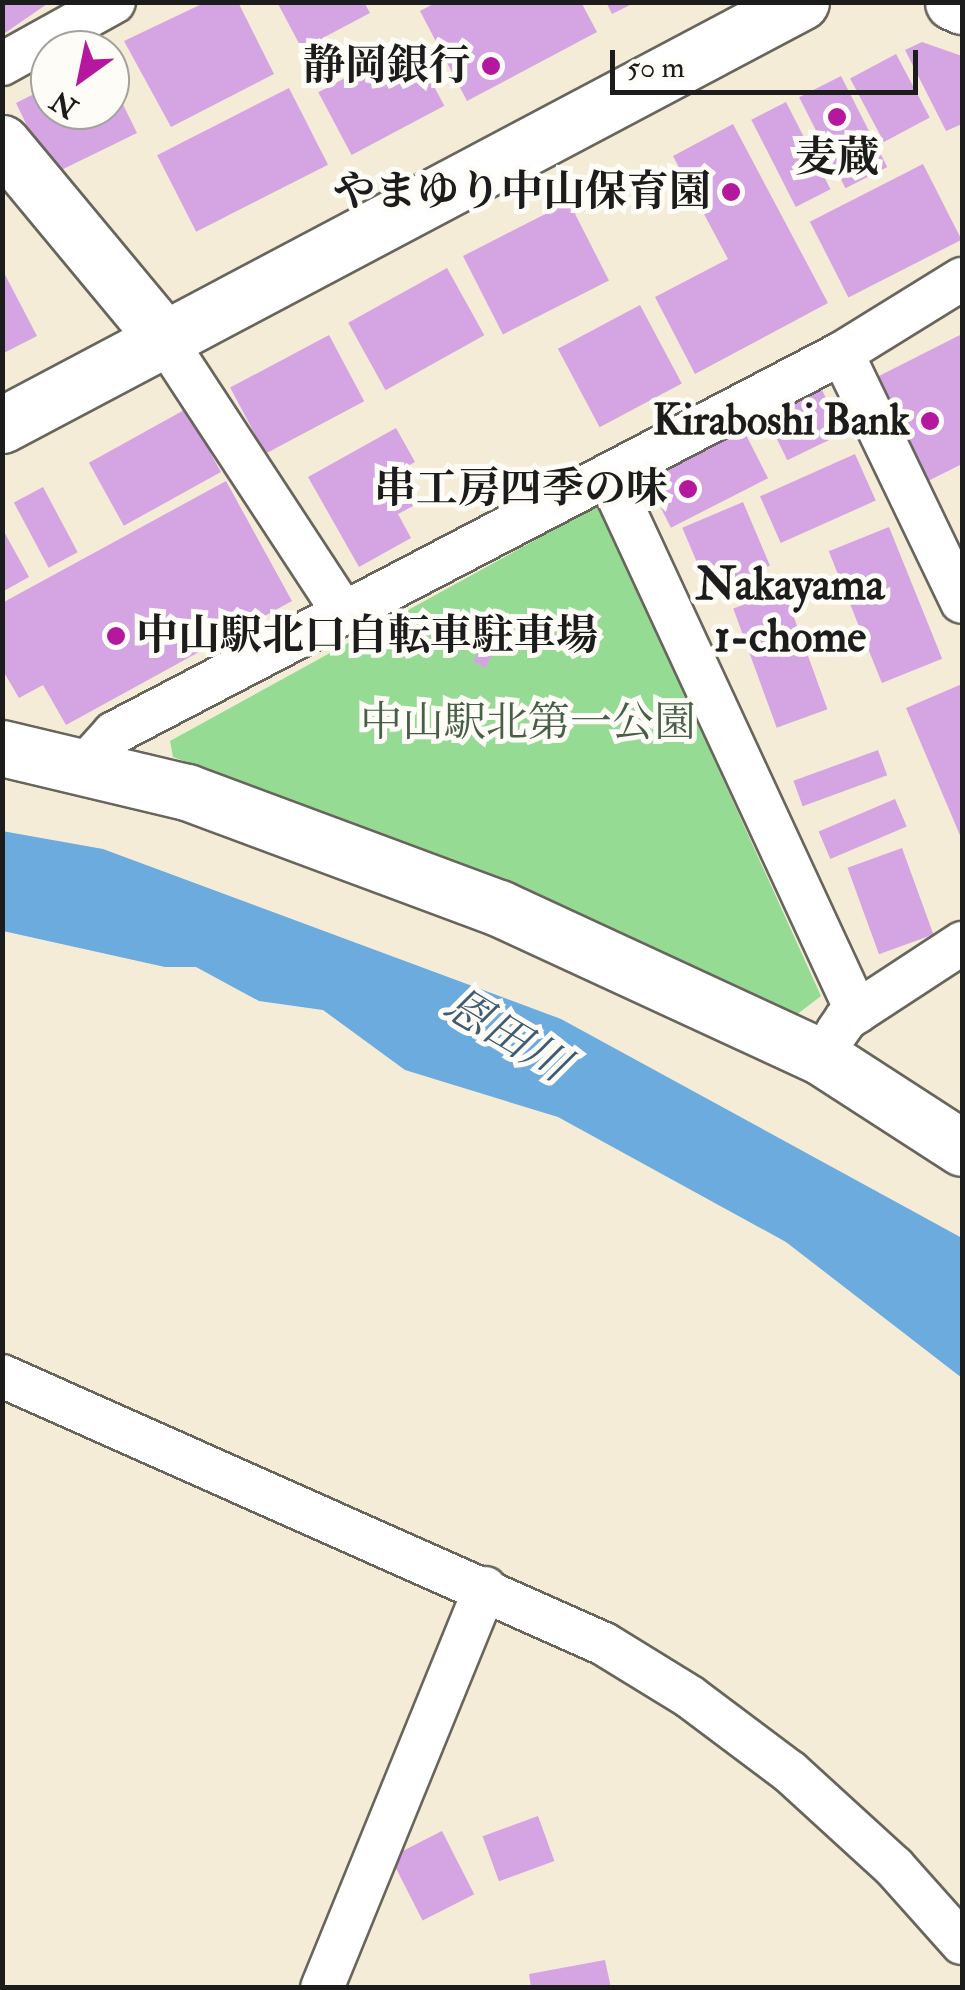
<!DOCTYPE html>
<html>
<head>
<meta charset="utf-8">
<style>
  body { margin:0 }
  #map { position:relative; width:965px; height:1990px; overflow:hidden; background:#f4ecd7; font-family:"IM FELL Double Pica","Noto Serif JP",serif }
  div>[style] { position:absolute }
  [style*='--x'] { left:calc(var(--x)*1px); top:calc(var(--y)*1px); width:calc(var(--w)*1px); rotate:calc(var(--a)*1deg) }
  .green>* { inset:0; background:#96db94 }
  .water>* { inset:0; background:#6babde }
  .building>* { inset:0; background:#d5a5e3; transform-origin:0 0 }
  .roads { filter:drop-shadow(2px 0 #68655d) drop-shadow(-2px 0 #68655d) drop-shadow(0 2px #68655d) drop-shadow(0 -2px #68655d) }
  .street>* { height:42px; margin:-21px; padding:0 21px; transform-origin:21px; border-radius:21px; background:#fff }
  .secondary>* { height:55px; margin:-27.5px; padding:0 27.5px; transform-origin:27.5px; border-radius:27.5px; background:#fff }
  .dots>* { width:28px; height:28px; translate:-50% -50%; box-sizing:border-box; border:5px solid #fdfcf7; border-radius:50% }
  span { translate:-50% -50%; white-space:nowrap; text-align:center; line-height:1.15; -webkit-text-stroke:10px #fdfcf7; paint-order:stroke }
  .poi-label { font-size:42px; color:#1c1c1c; font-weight:700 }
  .right { translate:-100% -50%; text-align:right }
  .left { translate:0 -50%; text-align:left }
  .park-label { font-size:42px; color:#475f46 }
  .neighbourhood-label { font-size:45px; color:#1c1c1c; font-weight:700 }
  .water-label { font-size:45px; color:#405c73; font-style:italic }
  .frame { position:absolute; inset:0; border:5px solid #1c1c1c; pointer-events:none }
  .north { position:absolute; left:30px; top:30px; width:100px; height:100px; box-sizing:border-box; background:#fdfcf7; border:2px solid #a3a29f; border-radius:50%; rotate:213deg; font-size:28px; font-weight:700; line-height:40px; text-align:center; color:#1c1c1c }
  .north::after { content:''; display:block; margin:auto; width:35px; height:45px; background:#b5179e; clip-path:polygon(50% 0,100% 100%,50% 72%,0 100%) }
  .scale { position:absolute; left:610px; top:50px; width:308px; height:45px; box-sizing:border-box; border:5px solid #1c1c1c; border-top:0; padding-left:12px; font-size:30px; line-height:35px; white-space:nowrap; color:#1c1c1c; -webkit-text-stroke:8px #fdfcf7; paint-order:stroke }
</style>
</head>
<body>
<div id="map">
  <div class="green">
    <div style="clip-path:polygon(599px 505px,821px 996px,791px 1019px,490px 874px,173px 757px,170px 741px)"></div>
  </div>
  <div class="water">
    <div style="clip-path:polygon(2px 831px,103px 849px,561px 1019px,962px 1238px,962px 1378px,786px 1242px,558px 1117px,405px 1070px,323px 1010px,259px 1001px,196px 967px,165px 967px,3px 931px)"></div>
  </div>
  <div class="building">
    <div style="clip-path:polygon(2px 2px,50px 2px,2px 35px)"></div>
    <div style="clip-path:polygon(206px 2px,238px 2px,274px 74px,171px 127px,124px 41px)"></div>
    <div style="clip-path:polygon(277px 2px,364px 2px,370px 13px,302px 49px)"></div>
    <div style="clip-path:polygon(437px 2px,581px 2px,597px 32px,467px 101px,420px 11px)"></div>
    <div style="clip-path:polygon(606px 2px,636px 2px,612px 14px)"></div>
    <div style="clip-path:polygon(922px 42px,962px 56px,962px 124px,946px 131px,905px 50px)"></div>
    <div style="left:411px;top:43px;width:71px;height:105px;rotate:62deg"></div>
    <div style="left:896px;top:54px;width:72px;height:52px;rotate:62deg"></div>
    <div style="left:841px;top:76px;width:102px;height:47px;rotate:63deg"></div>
    <div style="clip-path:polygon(110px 78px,137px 133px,51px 175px,16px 103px,50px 86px,50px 110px,110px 110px)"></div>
    <div style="left:289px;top:88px;width:86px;height:148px;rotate:63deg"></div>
    <div style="left:786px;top:102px;width:98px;height:39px;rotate:63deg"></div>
    <div style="clip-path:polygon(733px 124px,828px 303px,695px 374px,655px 297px,728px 259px,673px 156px)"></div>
    <div style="left:923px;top:164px;width:85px;height:127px;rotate:63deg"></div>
    <div style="left:569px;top:202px;width:88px;height:119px;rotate:63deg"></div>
    <div style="left:447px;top:268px;width:77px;height:113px;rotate:61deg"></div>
    <div style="clip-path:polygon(2px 269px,37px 336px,2px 354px)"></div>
    <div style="left:640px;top:305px;width:89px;height:93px;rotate:62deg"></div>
    <div style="clip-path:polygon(962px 334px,962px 464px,928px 481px,875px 378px)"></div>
    <div style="left:329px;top:335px;width:75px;height:112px;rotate:62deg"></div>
    <div style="left:822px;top:390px;width:48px;height:62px;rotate:64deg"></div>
    <div style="left:186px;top:409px;width:72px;height:111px;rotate:61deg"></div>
    <div style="clip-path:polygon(396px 428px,415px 462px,395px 473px,413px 506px,398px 514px,411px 538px,359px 567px,308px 477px)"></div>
    <div style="left:744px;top:431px;width:53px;height:109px;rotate:63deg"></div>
    <div style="left:855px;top:454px;width:51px;height:104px;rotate:66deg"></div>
    <div style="clip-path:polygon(226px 481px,292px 601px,66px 725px,43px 685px,19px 698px,2px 669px,2px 603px)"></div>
    <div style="left:43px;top:487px;width:74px;height:33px;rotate:62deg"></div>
    <div style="left:743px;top:502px;width:69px;height:66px;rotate:67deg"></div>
    <div style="left:889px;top:527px;width:142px;height:65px;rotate:68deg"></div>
    <div style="clip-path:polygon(2px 528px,29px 577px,2px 592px)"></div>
    <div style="left:784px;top:590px;width:127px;height:54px;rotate:70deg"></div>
    <div style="left:482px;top:643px;width:14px;height:21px;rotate:25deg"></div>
    <div style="clip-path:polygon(962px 684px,962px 840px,906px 708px)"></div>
    <div style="left:878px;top:750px;width:27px;height:90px;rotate:70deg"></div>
    <div style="left:895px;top:799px;width:30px;height:83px;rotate:67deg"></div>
    <div style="left:902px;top:848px;width:92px;height:58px;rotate:70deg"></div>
    <div style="left:538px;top:1816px;width:48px;height:59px;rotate:70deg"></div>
    <div style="left:442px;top:1831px;width:71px;height:58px;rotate:63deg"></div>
    <div style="clip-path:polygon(605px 1960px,611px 1988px,531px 1988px,529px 1974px)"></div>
  </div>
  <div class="roads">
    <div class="street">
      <div style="--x:2;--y:64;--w:128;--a:-29"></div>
      <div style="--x:163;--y:337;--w:329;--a:56.8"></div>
      <div style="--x:842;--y:353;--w:276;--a:64.3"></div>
      <div style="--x:608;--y:475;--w:592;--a:65.12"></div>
      <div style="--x:85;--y:765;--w:43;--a:-47.8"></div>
      <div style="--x:114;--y:733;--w:821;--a:-27.56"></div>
      <div style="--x:842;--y:353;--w:141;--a:-31.7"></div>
      <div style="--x:837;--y:1032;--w:16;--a:-55"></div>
      <div style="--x:846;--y:1019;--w:139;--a:-33.2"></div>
      <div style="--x:2;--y:1376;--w:659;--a:24"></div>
      <div style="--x:604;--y:1644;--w:101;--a:31.6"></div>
      <div style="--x:690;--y:1697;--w:125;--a:36.9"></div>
      <div style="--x:790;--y:1772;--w:141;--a:42.4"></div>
      <div style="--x:894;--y:1867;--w:102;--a:48.2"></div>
      <div style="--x:322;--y:1988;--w:432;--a:-67.8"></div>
    </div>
    <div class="secondary">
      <div style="--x:953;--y:2;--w:10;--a:24"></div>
      <div style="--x:2;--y:143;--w:252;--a:50.3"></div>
      <div style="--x:2;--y:425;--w:904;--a:-27.9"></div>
      <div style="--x:2;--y:748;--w:190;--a:13.4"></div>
      <div style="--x:187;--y:792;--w:333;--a:20.4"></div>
      <div style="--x:499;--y:908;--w:353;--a:24.8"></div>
      <div style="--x:820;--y:1056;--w:169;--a:32.9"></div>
    </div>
  </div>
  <div class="dots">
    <div style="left:491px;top:66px;background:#b5179e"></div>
    <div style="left:837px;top:117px;background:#b5179e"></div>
    <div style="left:731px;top:192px;background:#b5179e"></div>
    <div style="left:930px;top:421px;background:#b5179e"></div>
    <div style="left:688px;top:489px;background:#b5179e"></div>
    <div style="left:116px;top:636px;background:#b5179e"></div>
  </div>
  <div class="poi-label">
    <span class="right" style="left:471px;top:66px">静岡銀行</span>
    <span style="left:837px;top:158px">麦蔵</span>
    <span class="right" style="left:711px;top:192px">やまゆり中山保育園</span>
    <span class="right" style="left:910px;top:421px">Kiraboshi Bank</span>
    <span class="right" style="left:668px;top:489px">串工房四季の味</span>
    <span class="left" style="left:136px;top:636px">中山駅北口自転車駐車場</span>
  </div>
  <div class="park-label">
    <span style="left:528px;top:723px">中山駅北第一公園</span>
  </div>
  <div class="neighbourhood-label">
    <span style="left:790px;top:612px">Nakayama<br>1-chome</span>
  </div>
  <div class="water-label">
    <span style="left:506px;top:1036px;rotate:31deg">恩田川</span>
  </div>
  <div class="frame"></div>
  <div class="north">N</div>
  <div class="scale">50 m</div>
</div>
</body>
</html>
